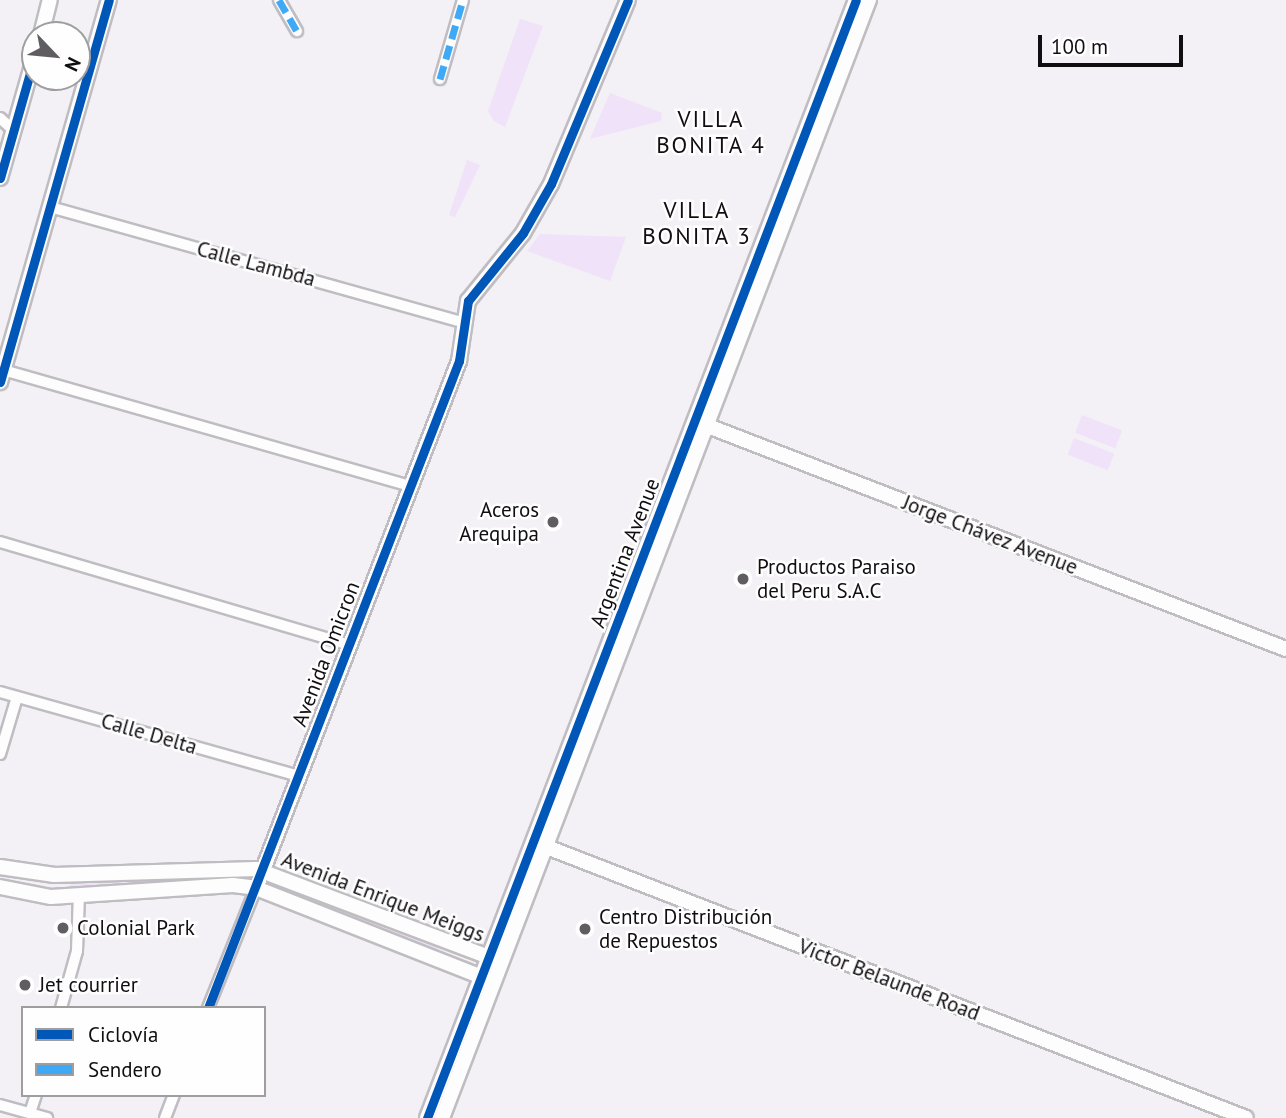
<!DOCTYPE html>
<html>
<head>
<meta charset="utf-8">
<style>
  body { margin:0 }
  #map { position:relative; width:1286px; height:1118px; overflow:hidden; background:#f3f0f6; font-family:"PT Sans",sans-serif }
  div>[style] { position:absolute }
  [style*='--x'] { left:calc(var(--x)*1px); top:calc(var(--y)*1px); width:calc(var(--w)*1px); rotate:calc(var(--a)*1deg) }
  .green>* { inset:0; background:#f0e2f8; transform-origin:0 0 }
  .roads { filter:drop-shadow(2px 0 #bfbdc1) drop-shadow(-2px 0 #bfbdc1) drop-shadow(0 2px #bfbdc1) drop-shadow(0 -2px #bfbdc1) }
  .street>* { height:10px; margin:-5px; padding:0 5px; transform-origin:5px; border-radius:5px; background:#fdfdfe }
  .secondary>* { height:14px; margin:-7px; padding:0 7px; transform-origin:7px; border-radius:7px; background:#fdfdfe }
  .quiet>* { height:7px; margin-top:-3.5px; transform-origin:0; background:repeating-linear-gradient(90deg,#3fa9f5 0 14px,transparent 0 21px) }
  .cycleway>* { height:9px; margin:-4.5px; padding:0 4.5px; transform-origin:4.5px; border-radius:4.5px; background:#0057b8 }
  .dots>* { width:19px; height:19px; translate:-50% -50%; box-sizing:border-box; border:4px solid #fefefe; border-radius:50% }
  span { translate:-50% -50%; white-space:nowrap; text-align:center; line-height:1.15; -webkit-text-stroke:5px #fefefe; paint-order:stroke }
  .street-label { font-size:21px; color:#100e11 }
  .poi-label { font-size:21px; color:#100e11 }
  .right { translate:-100% -50%; text-align:right }
  .left { translate:0 -50%; text-align:left }
  .neighbourhood-label { font-size:23px; color:#100e11; letter-spacing:2px }
  .legend { position:absolute; left:21px; top:1006px; width:245px; height:91px; box-sizing:border-box; background:#fefefe; border:2px solid #9f9e9f; margin:0; padding:9px 12px; list-style:none; font-size:21px; color:#100e11 }
  .legend li { display:flex; align-items:center; gap:14px; height:35px }
  .legend b { width:35px; border:2px solid #9f9e9f }
  .north { position:absolute; left:21px; top:21px; width:70px; height:70px; box-sizing:border-box; background:#fefefe; border:2px solid #9f9e9f; border-radius:50%; rotate:116deg; font-size:19px; font-weight:700; line-height:28px; text-align:center; color:#100e11 }
  .north::after { content:''; display:block; margin:auto; width:24px; height:32px; background:#5f5d61; clip-path:polygon(50% 0,100% 100%,50% 72%,0 100%) }
  .scale { position:absolute; left:1038px; top:35px; width:145px; height:32px; box-sizing:border-box; border:4px solid #100e11; border-top:0; padding-left:9px; font-size:21px; line-height:24px; white-space:nowrap; color:#100e11; -webkit-text-stroke:5px #fefefe; paint-order:stroke }
</style>
</head>
<body>
<div id="map">
  <div class="green">
    <div style="clip-path:polygon(520px 19px,543px 26px,505px 127px,494px 121px,488px 111px)"></div>
    <div style="clip-path:polygon(610px 93px,662px 113px,661px 121px,590px 139px)"></div>
    <div style="clip-path:polygon(467px 160px,480px 165px,455px 217px,449px 215px)"></div>
    <div style="clip-path:polygon(540px 234px,626px 237px,610px 281px,527px 251px)"></div>
    <div style="left:1082px;top:415px;width:43px;height:19px;rotate:21deg"></div>
    <div style="left:1074px;top:438px;width:43px;height:18px;rotate:21deg"></div>
    <div style="clip-path:polygon(194px 877px,190px 882px,70px 887px,73px 879px)"></div>
    <div style="clip-path:polygon(341px 908px,438px 945px,437px 951px,335px 914px,335px 908px)"></div>
  </div>
  <div class="roads">
    <div class="street">
      <div style="--x:279;--y:0;--w:36;--a:60"></div>
      <div style="--x:440;--y:79;--w:82;--a:-73.8"></div>
      <div style="--x:0;--y:118;--w:19;--a:43"></div>
      <div style="--x:50;--y:207;--w:428;--a:15.6"></div>
      <div style="--x:3;--y:370;--w:422;--a:15.9"></div>
      <div style="--x:0;--y:542;--w:364;--a:16.4"></div>
      <div style="--x:0;--y:692;--w:311;--a:15.7"></div>
      <div style="--x:0;--y:754;--w:59;--a:-73.4"></div>
      <div style="--x:61;--y:1008;--w:59;--a:-74.3"></div>
      <div style="--x:77;--y:951;--w:56;--a:-88"></div>
      <div style="--x:208;--y:1008;--w:129;--a:-68.2"></div>
      <div style="--x:0;--y:1105;--w:49;--a:15.5"></div>
      <div style="--x:30;--y:1113;--w:19;--a:-72"></div>
      <div style="--x:165;--y:1118;--w:25;--a:-69"></div>
    </div>
    <div class="secondary">
      <div style="--x:41;--y:35;--w:36;--a:-76"></div>
      <div style="--x:0;--y:178;--w:128;--a:-74.1"></div>
      <div style="--x:0;--y:382;--w:397;--a:-74.1"></div>
      <div style="--x:700;--y:423;--w:628;--a:21.09"></div>
      <div style="--x:539;--y:844;--w:758;--a:21.18"></div>
      <div style="--x:0;--y:867;--w:55;--a:8.4"></div>
      <div style="--x:54;--y:875;--w:202;--a:-1.7"></div>
      <div style="--x:256;--y:869;--w:258;--a:20.7"></div>
      <div style="--x:0;--y:887;--w:52;--a:11.1"></div>
      <div style="--x:51;--y:897;--w:182;--a:-3.8"></div>
      <div style="--x:233;--y:885;--w:23;--a:7"></div>
      <div style="--x:256;--y:888;--w:251;--a:21.5"></div>
      <div style="--x:256;--y:888;--w:565;--a:-68.93"></div>
      <div style="--x:459;--y:361;--w:61;--a:-81.5"></div>
      <div style="--x:468;--y:301;--w:87;--a:-51"></div>
      <div style="--x:523;--y:233;--w:56;--a:-60.3"></div>
      <div style="--x:551;--y:184;--w:199;--a:-67.3"></div>
      <div style="--x:427;--y:1118;--w:1197;--a:-69.01"></div>
      <div style="--x:442;--y:1118;--w:1197;--a:-69.1"></div>
    </div>
  </div>
  <div class="quiet">
    <div style="--x:279;--y:0;--w:36;--a:60"></div>
    <div style="--x:440;--y:79;--w:82;--a:-73.8"></div>
  </div>
  <div class="cycleway">
    <div style="--x:0;--y:178;--w:128;--a:-74.1"></div>
    <div style="--x:0;--y:382;--w:397;--a:-74.1"></div>
    <div style="--x:208;--y:1008;--w:694;--a:-68.8"></div>
    <div style="--x:459;--y:361;--w:61;--a:-81.5"></div>
    <div style="--x:468;--y:301;--w:87;--a:-51"></div>
    <div style="--x:523;--y:233;--w:56;--a:-60.3"></div>
    <div style="--x:551;--y:184;--w:199;--a:-67.3"></div>
    <div style="--x:427;--y:1118;--w:1197;--a:-69.01"></div>
  </div>
  <div class="dots">
    <div style="left:553px;top:522px;background:#5f5d61"></div>
    <div style="left:743px;top:579px;background:#5f5d61"></div>
    <div style="left:63px;top:928px;background:#5f5d61"></div>
    <div style="left:585px;top:929px;background:#5f5d61"></div>
    <div style="left:25px;top:985px;background:#5f5d61"></div>
  </div>
  <div class="street-label">
    <span style="left:256px;top:264px;rotate:15deg">Calle Lambda</span>
    <span style="left:990px;top:535px;rotate:21deg">Jorge Chávez Avenue</span>
    <span style="left:625px;top:553px;rotate:-69deg">Argentina Avenue</span>
    <span style="left:326px;top:654px;rotate:-69deg">Avenida Omicron</span>
    <span style="left:149px;top:734px;rotate:16deg">Calle Delta</span>
    <span style="left:383px;top:897px;rotate:21deg">Avenida Enrique Meiggs</span>
    <span style="left:889px;top:980px;rotate:21deg">Victor Belaunde Road</span>
  </div>
  <div class="poi-label">
    <span class="right" style="left:539px;top:522px">Aceros<br>Arequipa</span>
    <span class="left" style="left:757px;top:579px">Productos Paraiso<br>del Peru S.A.C</span>
    <span class="left" style="left:599px;top:929px">Centro Distribución<br>de Repuestos</span>
    <span class="left" style="left:77px;top:928px">Colonial Park</span>
    <span class="left" style="left:39px;top:985px">Jet courrier</span>
  </div>
  <div class="neighbourhood-label">
    <span style="left:711px;top:132px">VILLA<br>BONITA 4</span>
    <span style="left:697px;top:223px">VILLA<br>BONITA 3</span>
  </div>
  <ul class="legend">
  <li><b style="height:9px;background:#0057b8"></b>Ciclovía</li>
  <li><b style="height:9px;background:#3fa9f5"></b>Sendero</li>
  </ul>
  <div class="north">N</div>
  <div class="scale">100 m</div>
</div>
</body>
</html>
